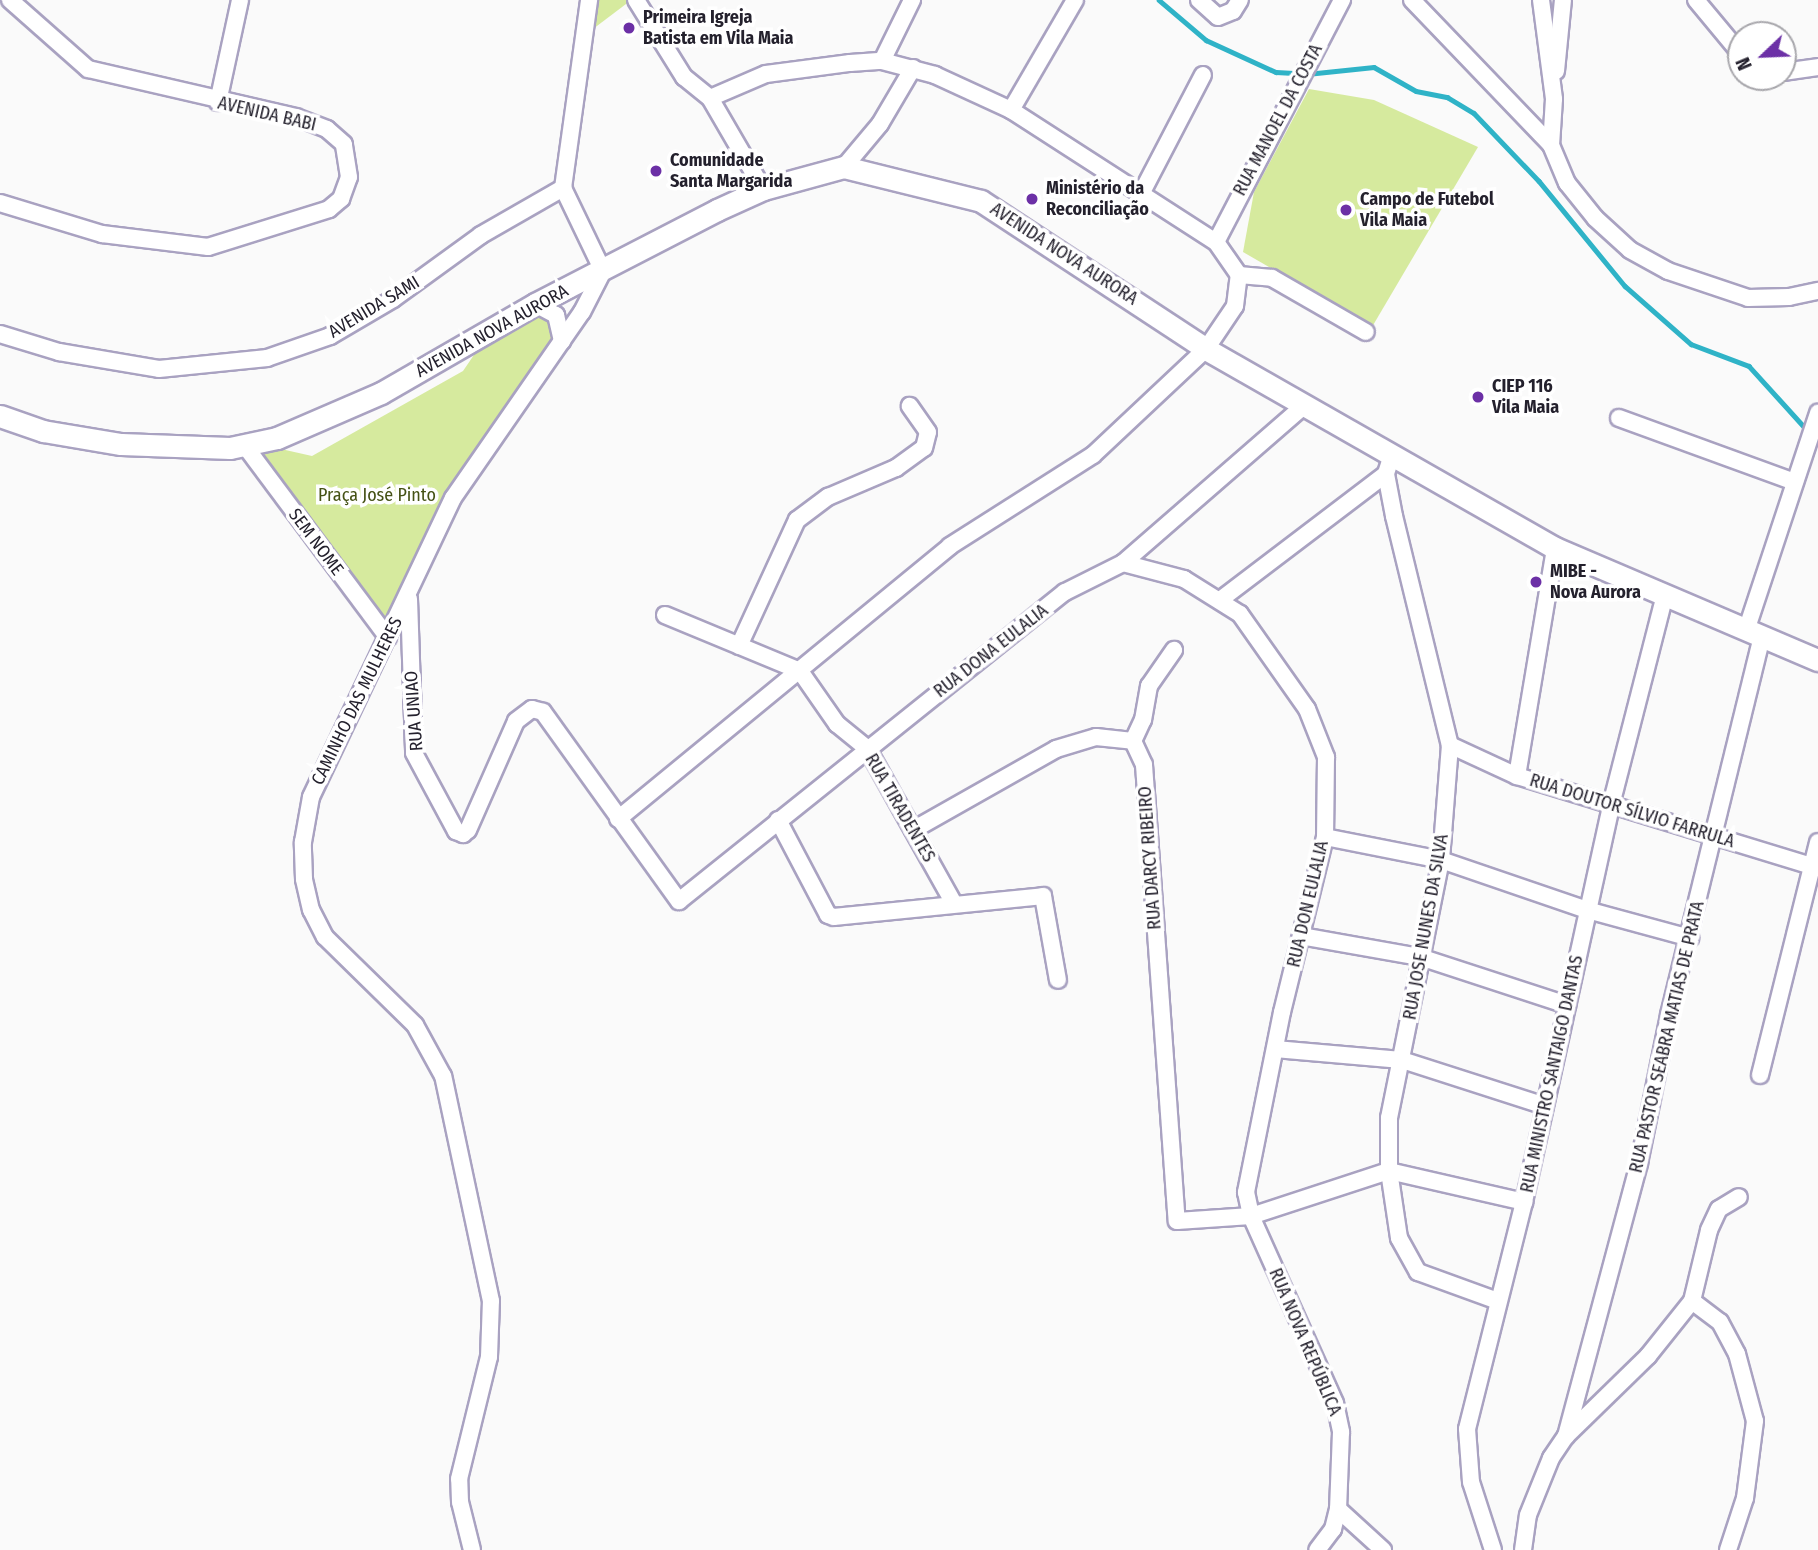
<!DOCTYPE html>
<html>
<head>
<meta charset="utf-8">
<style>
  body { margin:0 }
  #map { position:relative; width:1818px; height:1550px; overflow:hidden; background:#fafafa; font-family:"Fira Sans Condensed",sans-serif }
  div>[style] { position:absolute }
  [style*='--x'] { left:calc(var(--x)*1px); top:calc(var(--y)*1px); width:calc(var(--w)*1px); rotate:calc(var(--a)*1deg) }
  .green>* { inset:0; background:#d6ea9e }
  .stream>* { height:4.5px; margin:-2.25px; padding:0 2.25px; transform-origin:2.25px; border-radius:2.25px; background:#2fb3c7 }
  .roads { filter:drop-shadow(2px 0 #a9a2c1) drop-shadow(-2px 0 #a9a2c1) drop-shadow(0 2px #a9a2c1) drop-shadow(0 -2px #a9a2c1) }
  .minor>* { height:16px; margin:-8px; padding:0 8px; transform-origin:8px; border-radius:8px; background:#fff }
  .tertiary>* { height:21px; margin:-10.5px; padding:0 10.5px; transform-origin:10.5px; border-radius:10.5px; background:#fff }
  .dots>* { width:19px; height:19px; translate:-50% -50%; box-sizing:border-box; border:4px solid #fff; border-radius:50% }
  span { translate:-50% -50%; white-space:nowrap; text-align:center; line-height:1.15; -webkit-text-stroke:7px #fff; paint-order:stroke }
  .poi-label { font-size:18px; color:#24212d; font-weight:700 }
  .left { translate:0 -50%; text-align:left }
  .street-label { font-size:18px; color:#24212d }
  .park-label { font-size:18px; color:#455215 }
  .north { position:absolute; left:1727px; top:21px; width:70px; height:70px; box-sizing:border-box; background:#fff; border:2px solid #a7a6ab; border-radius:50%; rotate:247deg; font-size:19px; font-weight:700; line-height:28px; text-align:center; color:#24212d }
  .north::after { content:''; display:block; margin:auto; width:24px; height:32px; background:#6c30a6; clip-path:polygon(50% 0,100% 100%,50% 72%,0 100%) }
</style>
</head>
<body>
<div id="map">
  <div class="green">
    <div style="clip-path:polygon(593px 0,629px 0,630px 1px,589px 32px)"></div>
    <div style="clip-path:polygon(1309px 89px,1374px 100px,1478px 147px,1372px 327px,1243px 252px,1254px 192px)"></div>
    <div style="clip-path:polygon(540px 313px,552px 317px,556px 342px,463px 472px,387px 622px,263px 453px,281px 449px,312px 456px,463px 371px,478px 349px)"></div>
  </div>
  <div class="stream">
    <div style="--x:1159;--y:0;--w:62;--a:40.4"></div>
    <div style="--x:1206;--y:40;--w:77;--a:24.6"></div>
    <div style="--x:1276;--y:72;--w:22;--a:3"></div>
    <div style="--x:1307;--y:74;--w:67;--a:-6"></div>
    <div style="--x:1374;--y:67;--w:48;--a:29.7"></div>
    <div style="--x:1416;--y:91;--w:32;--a:11"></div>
    <div style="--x:1447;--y:97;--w:31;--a:31"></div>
    <div style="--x:1474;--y:113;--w:94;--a:46.3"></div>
    <div style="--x:1539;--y:181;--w:136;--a:50.7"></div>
    <div style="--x:1625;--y:286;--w:88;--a:41.3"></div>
    <div style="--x:1691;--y:344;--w:62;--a:20.8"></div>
    <div style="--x:1749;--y:366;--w:86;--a:47.8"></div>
  </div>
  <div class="roads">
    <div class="minor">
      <div style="--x:636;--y:0;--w:91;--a:58.1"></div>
      <div style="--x:684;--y:77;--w:33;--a:39"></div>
      <div style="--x:710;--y:98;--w:105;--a:59.8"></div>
      <div style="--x:1199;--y:0;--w:25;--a:42"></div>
      <div style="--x:1218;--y:17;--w:16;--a:-22"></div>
      <div style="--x:1233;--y:11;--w:13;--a:-58"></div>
      <div style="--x:1412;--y:0;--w:201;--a:46.2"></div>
      <div style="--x:1551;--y:145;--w:41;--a:67.2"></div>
      <div style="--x:1567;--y:183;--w:45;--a:51.3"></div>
      <div style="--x:1595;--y:218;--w:47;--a:42.4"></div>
      <div style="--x:1630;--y:250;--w:43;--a:28.9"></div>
      <div style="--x:1668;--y:271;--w:84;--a:18.6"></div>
      <div style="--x:1748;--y:298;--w:41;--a:-1.4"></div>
      <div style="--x:1789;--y:297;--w:30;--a:-12"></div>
      <div style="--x:1541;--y:0;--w:100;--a:82.5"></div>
      <div style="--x:1554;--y:99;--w:46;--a:93.7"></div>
      <div style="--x:1696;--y:0;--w:70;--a:50.2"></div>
      <div style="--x:882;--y:61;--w:68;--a:-63.8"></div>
      <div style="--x:1556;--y:71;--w:71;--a:-84.4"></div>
      <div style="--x:1783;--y:72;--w:35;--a:-8"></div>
      <div style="--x:710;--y:98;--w:61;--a:-23.2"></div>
      <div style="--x:766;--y:74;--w:85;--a:-7.5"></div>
      <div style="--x:850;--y:63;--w:32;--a:-4"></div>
      <div style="--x:882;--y:61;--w:55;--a:14.8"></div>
      <div style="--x:935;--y:75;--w:84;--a:24.7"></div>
      <div style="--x:1011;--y:110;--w:244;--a:32.8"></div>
      <div style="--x:1216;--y:242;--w:40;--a:55.1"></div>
      <div style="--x:1239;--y:275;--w:33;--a:5"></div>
      <div style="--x:1272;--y:278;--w:108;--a:29.9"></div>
      <div style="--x:218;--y:102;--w:104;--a:-77.8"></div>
      <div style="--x:1011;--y:110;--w:127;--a:-59.8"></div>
      <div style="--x:844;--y:167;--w:56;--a:-50.1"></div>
      <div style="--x:880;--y:124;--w:65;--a:-59.5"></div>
      <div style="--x:1141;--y:194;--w:134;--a:-62.5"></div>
      <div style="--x:0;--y:203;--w:107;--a:16.9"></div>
      <div style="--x:102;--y:234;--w:107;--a:7"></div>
      <div style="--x:208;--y:247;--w:127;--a:-17.4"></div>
      <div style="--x:329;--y:209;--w:16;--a:-40"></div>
      <div style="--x:341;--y:199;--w:23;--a:-70"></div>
      <div style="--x:349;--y:177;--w:33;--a:-99"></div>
      <div style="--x:344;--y:144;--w:23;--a:-139"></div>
      <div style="--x:327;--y:129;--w:33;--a:-159"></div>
      <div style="--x:296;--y:117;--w:213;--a:-167"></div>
      <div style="--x:88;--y:69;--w:104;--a:-138.5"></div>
      <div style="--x:1216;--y:242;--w:273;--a:-62.5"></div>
      <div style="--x:535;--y:304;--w:24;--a:28"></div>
      <div style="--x:556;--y:315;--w:27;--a:77"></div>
      <div style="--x:0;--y:334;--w:62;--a:17"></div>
      <div style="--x:59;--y:352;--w:101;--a:9.6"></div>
      <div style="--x:159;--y:369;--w:109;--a:-5.8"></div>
      <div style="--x:267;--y:358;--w:67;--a:-19.2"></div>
      <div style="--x:330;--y:336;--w:73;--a:-30.4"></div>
      <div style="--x:393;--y:299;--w:109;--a:-36"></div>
      <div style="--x:481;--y:235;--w:95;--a:-29.8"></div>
      <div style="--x:1619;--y:418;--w:187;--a:20"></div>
      <div style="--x:245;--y:446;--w:239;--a:53.3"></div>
      <div style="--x:1392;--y:455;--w:20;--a:108"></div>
      <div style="--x:1386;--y:474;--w:43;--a:79.2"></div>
      <div style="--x:1394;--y:516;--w:236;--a:76.3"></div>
      <div style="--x:1450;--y:745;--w:115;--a:94.5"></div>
      <div style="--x:1441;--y:860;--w:263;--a:101.4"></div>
      <div style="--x:1389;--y:1118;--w:53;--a:90"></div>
      <div style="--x:1389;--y:1171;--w:68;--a:81.5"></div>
      <div style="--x:1399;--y:1238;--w:39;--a:61"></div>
      <div style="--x:1418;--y:1272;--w:85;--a:19.9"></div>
      <div style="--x:1123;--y:563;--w:63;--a:14.7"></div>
      <div style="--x:1184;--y:579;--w:66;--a:32"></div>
      <div style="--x:1240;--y:614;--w:116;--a:54.8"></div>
      <div style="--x:1307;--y:709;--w:52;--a:68.4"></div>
      <div style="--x:1326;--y:757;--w:80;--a:90.7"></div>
      <div style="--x:1325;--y:837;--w:180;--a:103.8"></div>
      <div style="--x:1282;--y:1012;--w:184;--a:101.3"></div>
      <div style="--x:1246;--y:1192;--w:25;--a:78"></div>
      <div style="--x:1251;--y:1216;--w:205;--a:65.8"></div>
      <div style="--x:1335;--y:1403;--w:30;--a:78"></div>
      <div style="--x:1341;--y:1432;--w:77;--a:92.2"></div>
      <div style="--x:1338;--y:1509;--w:21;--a:104"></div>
      <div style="--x:1333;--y:1529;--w:26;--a:127"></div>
      <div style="--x:409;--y:599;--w:154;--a:88.1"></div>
      <div style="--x:414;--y:753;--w:89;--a:61.7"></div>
      <div style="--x:456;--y:831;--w:8;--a:23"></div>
      <div style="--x:463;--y:834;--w:6;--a:-39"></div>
      <div style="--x:468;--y:830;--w:119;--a:-66.2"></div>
      <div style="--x:516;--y:721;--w:20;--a:-37"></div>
      <div style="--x:532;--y:709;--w:11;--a:15"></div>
      <div style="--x:543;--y:712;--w:233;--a:54.3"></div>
      <div style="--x:679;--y:901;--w:494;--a:-38.7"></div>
      <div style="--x:1065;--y:592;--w:65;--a:-26.6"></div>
      <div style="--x:1123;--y:563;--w:241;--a:-41"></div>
      <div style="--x:1220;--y:600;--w:208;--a:-37.2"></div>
      <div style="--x:665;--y:615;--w:146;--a:22.5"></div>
      <div style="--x:800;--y:671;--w:65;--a:55.1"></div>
      <div style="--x:837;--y:724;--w:38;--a:39"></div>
      <div style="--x:867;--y:748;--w:176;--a:60.8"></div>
      <div style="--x:1746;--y:631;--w:230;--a:-71.7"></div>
      <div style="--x:739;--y:646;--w:139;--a:-65.3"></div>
      <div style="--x:797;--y:520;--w:39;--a:-37"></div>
      <div style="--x:828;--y:497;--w:74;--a:-23.1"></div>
      <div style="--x:896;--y:468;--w:34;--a:-36"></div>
      <div style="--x:924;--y:448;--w:16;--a:-76"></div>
      <div style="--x:928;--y:432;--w:32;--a:-125"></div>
      <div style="--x:1133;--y:741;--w:23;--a:-65"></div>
      <div style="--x:1143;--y:720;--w:35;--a:-80"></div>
      <div style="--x:1149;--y:686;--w:44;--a:-55.2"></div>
      <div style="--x:1450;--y:745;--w:74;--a:24.8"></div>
      <div style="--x:1517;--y:776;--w:315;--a:17"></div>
      <div style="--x:1517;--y:776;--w:231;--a:-80.5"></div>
      <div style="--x:618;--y:819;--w:430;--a:-39.4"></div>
      <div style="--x:950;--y:546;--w:169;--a:-32.5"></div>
      <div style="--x:1093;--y:455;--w:155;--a:-43.2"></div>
      <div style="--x:1206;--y:349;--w:52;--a:-56"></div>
      <div style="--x:1235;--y:306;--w:31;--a:-83"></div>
      <div style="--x:778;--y:820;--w:107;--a:62.2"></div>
      <div style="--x:828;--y:915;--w:6;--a:18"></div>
      <div style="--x:834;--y:917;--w:210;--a:-5.7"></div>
      <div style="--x:1043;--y:896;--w:85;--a:79.9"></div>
      <div style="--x:913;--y:830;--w:164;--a:-29.5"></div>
      <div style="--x:1056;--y:749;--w:42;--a:-16.7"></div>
      <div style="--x:1096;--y:737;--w:37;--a:6"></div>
      <div style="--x:1133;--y:741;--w:26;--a:65"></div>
      <div style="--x:1144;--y:765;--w:457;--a:85.9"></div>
      <div style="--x:1177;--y:1221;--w:74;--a:-3.9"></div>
      <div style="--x:1251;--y:1216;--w:145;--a:-18.1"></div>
      <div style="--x:1389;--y:1171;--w:139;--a:12.9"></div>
      <div style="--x:1325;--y:837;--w:118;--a:11.2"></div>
      <div style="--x:1441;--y:860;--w:154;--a:18.9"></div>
      <div style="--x:1587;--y:910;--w:107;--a:15.2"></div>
      <div style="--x:1301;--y:936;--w:121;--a:10"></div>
      <div style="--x:1420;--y:957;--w:155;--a:18.1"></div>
      <div style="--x:1275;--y:1049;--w:127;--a:5"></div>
      <div style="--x:1402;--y:1060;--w:150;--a:17.8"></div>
      <div style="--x:1760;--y:1075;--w:240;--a:-76"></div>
      <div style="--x:1692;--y:1301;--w:35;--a:37"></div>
      <div style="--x:1720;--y:1322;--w:36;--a:62"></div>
      <div style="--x:1737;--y:1354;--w:69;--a:75"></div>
      <div style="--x:1755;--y:1421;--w:78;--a:97.4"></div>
      <div style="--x:1745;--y:1498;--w:55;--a:108.1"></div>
      <div style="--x:1566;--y:1436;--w:283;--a:-75"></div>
      <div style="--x:1639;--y:1163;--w:151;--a:-78.5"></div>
      <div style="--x:1669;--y:1015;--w:389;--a:-76.2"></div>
      <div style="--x:1338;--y:1509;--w:61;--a:42.3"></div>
      <div style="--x:472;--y:1550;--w:49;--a:-104"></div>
      <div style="--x:460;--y:1502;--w:23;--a:-92"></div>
      <div style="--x:459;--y:1479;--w:126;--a:-76.2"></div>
      <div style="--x:489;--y:1357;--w:56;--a:-88"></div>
      <div style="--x:491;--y:1301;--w:230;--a:-102"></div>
      <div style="--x:443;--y:1076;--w:58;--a:-118.8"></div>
      <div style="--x:415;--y:1025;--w:126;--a:-135.6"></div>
      <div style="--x:325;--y:937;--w:30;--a:-117"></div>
      <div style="--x:311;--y:910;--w:32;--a:-103"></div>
      <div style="--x:304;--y:879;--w:37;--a:-92"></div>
      <div style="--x:303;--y:842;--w:46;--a:-79.9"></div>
      <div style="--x:311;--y:797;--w:331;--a:-64.6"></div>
      <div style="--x:453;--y:498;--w:226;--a:-55.3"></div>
      <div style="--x:582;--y:312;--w:46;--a:-62.9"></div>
      <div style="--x:603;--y:271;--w:92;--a:-115.7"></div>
      <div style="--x:563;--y:188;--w:190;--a:-82.1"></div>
      <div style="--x:1493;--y:1550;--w:71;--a:-107.9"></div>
      <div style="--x:1471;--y:1482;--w:53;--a:-94.3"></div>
      <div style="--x:1467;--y:1429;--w:234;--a:-75.9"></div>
      <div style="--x:1524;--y:1202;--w:406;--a:-77.6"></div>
      <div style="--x:1611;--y:805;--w:214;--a:-75.6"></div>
      <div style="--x:1523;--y:1550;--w:35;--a:-82"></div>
      <div style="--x:1528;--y:1515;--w:61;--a:-68"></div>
      <div style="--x:1551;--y:1458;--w:27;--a:-56"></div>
      <div style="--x:1566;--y:1436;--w:115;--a:-44.3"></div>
      <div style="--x:1648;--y:1356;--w:70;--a:-51.3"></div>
      <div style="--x:1692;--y:1301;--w:73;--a:-76.5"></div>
      <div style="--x:1709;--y:1230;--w:23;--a:-65"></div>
      <div style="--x:1719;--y:1209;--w:23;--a:-31"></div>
    </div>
    <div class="tertiary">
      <div style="--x:0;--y:416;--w:46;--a:19.2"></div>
      <div style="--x:43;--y:431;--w:79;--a:9.5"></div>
      <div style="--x:121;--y:444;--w:109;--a:2.1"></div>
      <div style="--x:230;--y:448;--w:48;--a:-12"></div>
      <div style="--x:277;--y:438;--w:113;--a:-23.4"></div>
      <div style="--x:381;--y:393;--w:178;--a:-30"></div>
      <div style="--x:535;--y:304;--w:205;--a:-27.3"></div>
      <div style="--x:717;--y:210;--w:51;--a:-24.5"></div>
      <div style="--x:763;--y:189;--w:84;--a:-15.2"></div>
      <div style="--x:844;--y:167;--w:141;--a:13.9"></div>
      <div style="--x:981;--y:201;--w:269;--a:33.3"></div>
      <div style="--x:1206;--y:349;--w:402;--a:29.7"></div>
      <div style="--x:1555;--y:548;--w:286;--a:23.1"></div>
    </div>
  </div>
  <div class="dots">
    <div style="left:629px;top:28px;background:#6c30a6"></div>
    <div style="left:656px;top:171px;background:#6c30a6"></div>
    <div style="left:1032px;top:199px;background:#6c30a6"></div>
    <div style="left:1346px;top:210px;background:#6c30a6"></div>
    <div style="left:1478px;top:397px;background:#6c30a6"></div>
    <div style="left:1536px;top:582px;background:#6c30a6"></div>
  </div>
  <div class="poi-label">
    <span class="left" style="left:643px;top:28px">Primeira Igreja<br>Batista em Vila Maia</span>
    <span class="left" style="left:670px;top:171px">Comunidade<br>Santa Margarida</span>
    <span class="left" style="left:1046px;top:199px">Ministério da<br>Reconciliação</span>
    <span class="left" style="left:1360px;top:210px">Campo de Futebol<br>Vila Maia</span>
    <span class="left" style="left:1492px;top:397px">CIEP 116<br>Vila Maia</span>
    <span class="left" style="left:1550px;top:582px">MIBE -<br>Nova Aurora</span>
  </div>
  <div class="street-label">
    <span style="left:267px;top:114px;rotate:13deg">AVENIDA BABI</span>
    <span style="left:1278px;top:120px;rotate:-62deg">RUA MANOEL DA COSTA</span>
    <span style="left:1064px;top:254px;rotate:33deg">AVENIDA NOVA AURORA</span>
    <span style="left:374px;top:307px;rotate:-31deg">AVENIDA SAMI</span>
    <span style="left:492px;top:331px;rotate:-29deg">AVENIDA NOVA AURORA</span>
    <span style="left:316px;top:542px;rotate:53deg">SEM NOME</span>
    <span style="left:991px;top:651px;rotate:-38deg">RUA DONA EULALIA</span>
    <span style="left:357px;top:701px;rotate:-64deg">CAMINHO DAS MULHERES</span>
    <span style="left:414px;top:711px;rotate:-94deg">RUA UNIAO</span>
    <span style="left:900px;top:808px;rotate:60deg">RUA TIRADENTES</span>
    <span style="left:1632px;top:811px;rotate:17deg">RUA DOUTOR SÍLVIO FARRULA</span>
    <span style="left:1150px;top:858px;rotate:-94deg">RUA DARCY RIBEIRO</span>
    <span style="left:1308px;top:904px;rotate:-77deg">RUA DON EULALIA</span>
    <span style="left:1426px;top:927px;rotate:-80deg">RUA JOSE NUNES DA SILVA</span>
    <span style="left:1667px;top:1037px;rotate:-77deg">RUA PASTOR SEABRA MATIAS DE PRATA</span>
    <span style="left:1552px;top:1074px;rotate:-78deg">RUA MINISTRO SANTAIGO DANTAS</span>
    <span style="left:1305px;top:1342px;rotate:67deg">RUA NOVA REPÚBLICA</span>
  </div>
  <div class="park-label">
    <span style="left:377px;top:495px">Praça José Pinto</span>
  </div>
  <div class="north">N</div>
</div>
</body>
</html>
